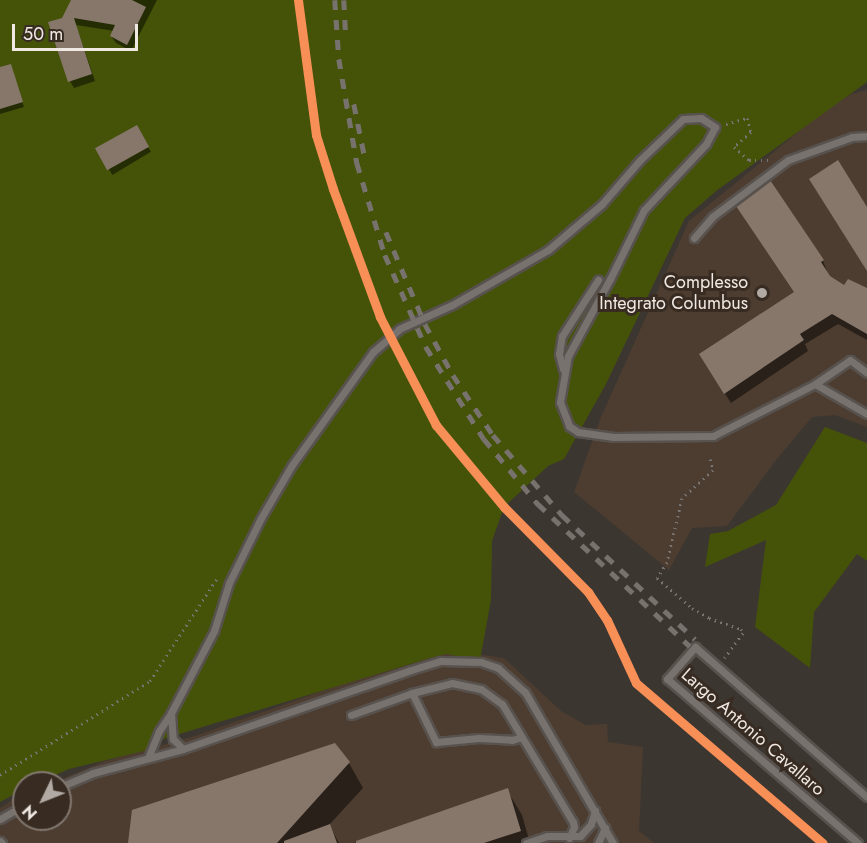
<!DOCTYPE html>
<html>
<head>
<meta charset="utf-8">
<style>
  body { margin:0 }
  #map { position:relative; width:867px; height:843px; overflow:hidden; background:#3c3631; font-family:Jost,sans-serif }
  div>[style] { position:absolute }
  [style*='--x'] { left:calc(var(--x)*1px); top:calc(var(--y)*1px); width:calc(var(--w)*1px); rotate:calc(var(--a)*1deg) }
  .built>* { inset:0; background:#4d3d30 }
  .green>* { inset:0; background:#455309 }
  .shadow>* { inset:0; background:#0007; transform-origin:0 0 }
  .building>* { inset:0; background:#87776b; transform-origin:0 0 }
  .path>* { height:3px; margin-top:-1.5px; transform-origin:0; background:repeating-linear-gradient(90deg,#787471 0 1.5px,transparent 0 6px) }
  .roads { filter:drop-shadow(2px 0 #58524e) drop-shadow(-2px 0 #58524e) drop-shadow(0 2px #58524e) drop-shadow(0 -2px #58524e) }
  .service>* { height:7px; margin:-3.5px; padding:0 3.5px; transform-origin:3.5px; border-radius:3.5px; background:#78726e }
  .rail>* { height:4.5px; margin-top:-2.25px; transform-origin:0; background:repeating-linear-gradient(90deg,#77726d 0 10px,transparent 0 20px) }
  .cycleway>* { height:9px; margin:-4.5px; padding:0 4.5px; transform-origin:4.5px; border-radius:4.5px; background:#f78f57 }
  .dots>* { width:16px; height:16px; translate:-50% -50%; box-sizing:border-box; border:3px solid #372b22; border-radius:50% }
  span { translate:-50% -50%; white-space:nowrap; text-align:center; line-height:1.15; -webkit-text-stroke:6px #372b22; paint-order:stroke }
  .poi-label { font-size:18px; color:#f0e8e2 }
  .right { translate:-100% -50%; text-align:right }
  .street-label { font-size:18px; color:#f0e8e2 }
  .north { position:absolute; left:12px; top:771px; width:60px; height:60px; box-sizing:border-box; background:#372b22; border:2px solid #81776f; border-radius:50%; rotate:227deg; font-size:16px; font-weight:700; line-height:24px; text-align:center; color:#f0e8e2 }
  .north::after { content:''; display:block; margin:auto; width:21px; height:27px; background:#b1aaa4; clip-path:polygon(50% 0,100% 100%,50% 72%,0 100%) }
  .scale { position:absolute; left:12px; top:24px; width:126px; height:27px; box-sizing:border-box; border:3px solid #f0e8e2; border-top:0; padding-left:8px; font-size:18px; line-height:21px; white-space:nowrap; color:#f0e8e2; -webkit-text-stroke:4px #372b22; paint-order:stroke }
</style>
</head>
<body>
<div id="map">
  <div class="built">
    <div style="clip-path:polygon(867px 90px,867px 427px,835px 415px,812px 417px,777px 459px,727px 526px,692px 528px,669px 570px,574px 492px,601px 417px,689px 221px,819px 115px,851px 94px)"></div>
    <div style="clip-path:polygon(455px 651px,504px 658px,561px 711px,586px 725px,607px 724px,608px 742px,643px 747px,639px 831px,654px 843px,0 843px,0 808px,17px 797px,24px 794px,24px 819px,60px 819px,60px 783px,52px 783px,102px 762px,195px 736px,359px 678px)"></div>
  </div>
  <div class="green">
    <div style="clip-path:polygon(0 0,867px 0,867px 82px,716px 191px,685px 218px,606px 384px,564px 459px,548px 466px,504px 507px,492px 541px,491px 600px,480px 660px,446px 654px,430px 658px,163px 739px,148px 750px,69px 769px,37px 783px,24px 783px,24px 789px,0 802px)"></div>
    <div style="clip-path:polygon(825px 427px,867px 443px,867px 561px,857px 554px,814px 612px,810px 668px,755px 627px,766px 540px,705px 567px,710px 534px,728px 531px,776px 505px)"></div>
  </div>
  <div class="shadow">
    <div style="clip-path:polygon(73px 0,157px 0,131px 51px,116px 43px,111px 36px,114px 31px,76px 25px,95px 81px,74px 88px,70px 81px,64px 19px)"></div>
    <div style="clip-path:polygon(10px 66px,24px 107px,0 114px,0 69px)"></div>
    <div style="left:136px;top:127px;width:29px;height:45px;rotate:59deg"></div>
    <div style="clip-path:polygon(770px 183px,823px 261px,829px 277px,844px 288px,867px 290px,867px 340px,838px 324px,805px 344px,808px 351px,731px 403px,706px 364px,795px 293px)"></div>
    <div style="clip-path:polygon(349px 763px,363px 788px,329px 825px,339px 843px,129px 843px)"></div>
    <div style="clip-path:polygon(507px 790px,522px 815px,530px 843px,354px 843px)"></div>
  </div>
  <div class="building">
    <div style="clip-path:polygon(71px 0,132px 0,146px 7px,127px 45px,110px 36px,115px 25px,74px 18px,92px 74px,68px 82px,48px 22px,62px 18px)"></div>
    <div style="clip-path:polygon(11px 64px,23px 102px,0 109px,0 67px)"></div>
    <div style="left:137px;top:125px;width:25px;height:48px;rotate:61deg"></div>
    <div style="clip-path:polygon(838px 160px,867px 207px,867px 271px,809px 179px)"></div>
    <div style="clip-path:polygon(770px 180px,824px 260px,821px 262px,830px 276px,844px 285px,848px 279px,867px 288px,867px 334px,832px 314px,800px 334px,804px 340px,724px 394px,699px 354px,794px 292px,736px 206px)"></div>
    <div style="clip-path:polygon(335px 743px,350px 762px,277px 843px,128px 843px,132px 810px)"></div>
    <div style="clip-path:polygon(508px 788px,521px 831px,484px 843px,356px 843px,356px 841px)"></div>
    <div style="clip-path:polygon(330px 824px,337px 843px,284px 843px,284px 841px)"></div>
  </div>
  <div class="path">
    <div style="--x:726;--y:124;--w:22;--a:-16"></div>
    <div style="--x:747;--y:118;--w:15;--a:74"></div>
    <div style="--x:751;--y:132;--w:23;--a:139"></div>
    <div style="--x:734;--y:147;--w:20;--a:41"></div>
    <div style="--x:749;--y:160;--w:20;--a:0"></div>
    <div style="--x:710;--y:459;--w:11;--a:75"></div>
    <div style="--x:713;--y:470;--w:42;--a:137.9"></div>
    <div style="--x:682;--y:498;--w:66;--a:103.2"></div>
    <div style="--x:667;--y:562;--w:19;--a:122"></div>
    <div style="--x:657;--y:578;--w:46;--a:40.6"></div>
    <div style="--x:692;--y:608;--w:20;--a:30"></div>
    <div style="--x:709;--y:618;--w:34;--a:19"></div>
    <div style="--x:741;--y:629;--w:4;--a:63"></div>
    <div style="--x:743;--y:633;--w:31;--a:127"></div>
    <div style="--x:0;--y:775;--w:177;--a:-32.1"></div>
    <div style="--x:150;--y:681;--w:126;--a:-56.9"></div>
  </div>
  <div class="roads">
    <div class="service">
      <div style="--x:694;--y:238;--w:28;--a:-49"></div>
      <div style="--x:712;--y:217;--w:95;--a:-36.9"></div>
      <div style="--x:788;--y:160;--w:68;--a:-19.8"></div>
      <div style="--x:852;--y:137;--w:15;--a:-4"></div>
      <div style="--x:563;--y:369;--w:16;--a:-105"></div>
      <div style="--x:559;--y:354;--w:18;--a:-81"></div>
      <div style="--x:562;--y:336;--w:67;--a:-57.3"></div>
      <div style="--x:815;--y:384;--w:60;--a:30"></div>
      <div style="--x:412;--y:693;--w:55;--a:63.9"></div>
      <div style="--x:436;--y:742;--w:43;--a:-5.3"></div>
      <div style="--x:479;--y:738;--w:33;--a:3"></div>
      <div style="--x:512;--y:740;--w:10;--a:-17"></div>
      <div style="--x:171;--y:713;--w:26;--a:86"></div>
      <div style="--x:173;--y:739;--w:14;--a:45"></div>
      <div style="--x:351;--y:715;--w:65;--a:-19.8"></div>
      <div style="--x:412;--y:693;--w:41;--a:-14"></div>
      <div style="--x:452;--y:683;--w:30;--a:12"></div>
      <div style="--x:481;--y:689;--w:26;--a:36"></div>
      <div style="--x:502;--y:704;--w:138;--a:59"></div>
      <div style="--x:573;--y:822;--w:5;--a:79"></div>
      <div style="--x:574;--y:827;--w:12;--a:114"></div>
      <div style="--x:148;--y:758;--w:29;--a:-68"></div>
      <div style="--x:159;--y:731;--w:22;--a:-56"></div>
      <div style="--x:171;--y:713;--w:93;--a:-62.3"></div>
      <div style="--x:214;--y:631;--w:50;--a:-72.6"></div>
      <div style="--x:229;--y:583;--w:72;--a:-63.8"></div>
      <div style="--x:261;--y:518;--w:61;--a:-59.7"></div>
      <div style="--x:292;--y:465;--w:139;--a:-54.4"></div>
      <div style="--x:373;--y:352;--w:35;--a:-41"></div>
      <div style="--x:399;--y:329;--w:58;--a:-24.4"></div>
      <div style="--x:452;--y:305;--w:111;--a:-29.8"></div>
      <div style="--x:548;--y:250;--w:71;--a:-40.4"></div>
      <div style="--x:602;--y:204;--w:58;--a:-49.2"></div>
      <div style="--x:640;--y:160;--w:59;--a:-43.6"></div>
      <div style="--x:683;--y:119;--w:18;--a:-3"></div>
      <div style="--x:701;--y:118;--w:17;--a:33"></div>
      <div style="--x:715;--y:127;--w:19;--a:118"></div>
      <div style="--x:706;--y:144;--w:91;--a:133.2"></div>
      <div style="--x:644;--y:210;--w:77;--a:116.2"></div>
      <div style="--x:610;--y:279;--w:88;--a:118.6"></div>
      <div style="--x:568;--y:356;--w:47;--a:99.9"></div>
      <div style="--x:560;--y:402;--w:26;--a:69"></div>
      <div style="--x:569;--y:426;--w:11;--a:34"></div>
      <div style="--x:578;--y:432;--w:36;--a:8"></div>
      <div style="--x:614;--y:437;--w:99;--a:-0.6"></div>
      <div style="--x:713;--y:436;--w:114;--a:-27"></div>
      <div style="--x:815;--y:384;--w:42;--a:-34.4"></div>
      <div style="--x:850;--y:360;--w:21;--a:37"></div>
      <div style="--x:60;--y:787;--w:36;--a:-23"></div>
      <div style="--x:93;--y:773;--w:93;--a:-14.9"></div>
      <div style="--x:183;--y:749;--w:241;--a:-19.1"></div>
      <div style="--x:411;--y:670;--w:31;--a:-17"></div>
      <div style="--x:441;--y:661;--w:40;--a:1.4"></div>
      <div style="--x:481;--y:662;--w:18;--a:19"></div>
      <div style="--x:498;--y:668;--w:36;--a:42"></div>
      <div style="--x:525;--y:692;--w:175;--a:59.8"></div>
      <div style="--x:0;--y:819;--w:28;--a:-30"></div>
      <div style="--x:0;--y:841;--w:3;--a:45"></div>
      <div style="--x:526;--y:843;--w:22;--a:-18"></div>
      <div style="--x:547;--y:836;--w:33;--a:0"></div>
      <div style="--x:580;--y:836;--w:16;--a:-47"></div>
      <div style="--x:591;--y:824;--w:14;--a:-73"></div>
      <div style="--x:598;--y:843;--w:17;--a:-65"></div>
      <div style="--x:858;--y:843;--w:252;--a:-139.3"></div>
      <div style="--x:667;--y:679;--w:43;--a:-48.8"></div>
      <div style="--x:695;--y:647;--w:228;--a:41.1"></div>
    </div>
  </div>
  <div class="rail">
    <div style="--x:335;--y:0;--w:59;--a:86.1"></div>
    <div style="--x:339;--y:59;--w:106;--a:80.2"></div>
    <div style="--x:357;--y:163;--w:96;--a:73.1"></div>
    <div style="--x:385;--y:255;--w:101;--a:66"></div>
    <div style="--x:426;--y:347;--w:109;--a:57.8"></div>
    <div style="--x:484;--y:439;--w:85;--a:50.3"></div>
    <div style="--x:538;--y:504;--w:208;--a:43.1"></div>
    <div style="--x:344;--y:0;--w:39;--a:87"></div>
    <div style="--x:354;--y:104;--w:60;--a:78.5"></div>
    <div style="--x:386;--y:232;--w:100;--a:67"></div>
    <div style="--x:425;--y:324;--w:58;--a:61.2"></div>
    <div style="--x:453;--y:375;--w:72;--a:56.3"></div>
    <div style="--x:493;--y:435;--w:106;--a:49.2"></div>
    <div style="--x:562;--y:515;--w:182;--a:43"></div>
  </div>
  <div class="cycleway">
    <div style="--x:298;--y:0;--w:136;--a:82.4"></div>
    <div style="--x:316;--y:135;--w:57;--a:72.5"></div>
    <div style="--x:333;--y:189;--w:136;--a:69.8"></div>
    <div style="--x:380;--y:317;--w:122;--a:62.6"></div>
    <div style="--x:436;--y:425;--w:107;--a:50.3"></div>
    <div style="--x:504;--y:507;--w:120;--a:45.3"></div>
    <div style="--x:588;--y:592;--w:34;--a:56"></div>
    <div style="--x:607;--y:620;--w:69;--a:65.3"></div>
    <div style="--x:636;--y:683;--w:246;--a:40.6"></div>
  </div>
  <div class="dots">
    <div style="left:762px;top:293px;background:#b1aaa4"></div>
  </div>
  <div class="poi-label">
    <span class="right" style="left:748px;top:293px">Complesso<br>Integrato Columbus</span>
  </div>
  <div class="street-label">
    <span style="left:753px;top:732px;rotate:41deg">Largo Antonio Cavallaro</span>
  </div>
  <div class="north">N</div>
  <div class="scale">50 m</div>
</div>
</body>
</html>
